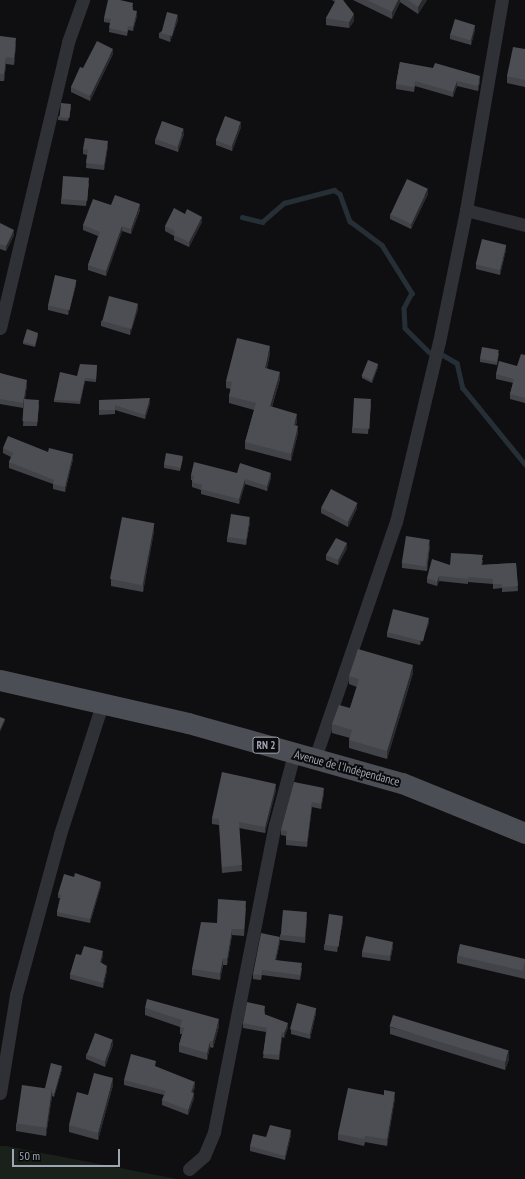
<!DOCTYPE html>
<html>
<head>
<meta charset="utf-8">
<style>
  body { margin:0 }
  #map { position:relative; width:525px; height:1179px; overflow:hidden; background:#0f0f11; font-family:"PT Sans Narrow",sans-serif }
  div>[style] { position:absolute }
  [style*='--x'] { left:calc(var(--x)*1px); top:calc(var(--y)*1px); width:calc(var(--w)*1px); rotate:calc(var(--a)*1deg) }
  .green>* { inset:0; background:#19211a }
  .stream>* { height:4.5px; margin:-2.25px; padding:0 2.25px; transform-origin:2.25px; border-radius:2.25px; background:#252f35 }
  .street>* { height:13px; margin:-6.5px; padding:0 6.5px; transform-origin:6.5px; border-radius:6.5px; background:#303136 }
  .primary>* { height:21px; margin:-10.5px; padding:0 10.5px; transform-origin:10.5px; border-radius:10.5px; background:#4b4e55 }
  .wall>* { inset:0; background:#424349 }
  .shaded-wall>* { inset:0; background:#292a2e }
  .building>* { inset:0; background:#4c4e54; transform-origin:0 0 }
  span { translate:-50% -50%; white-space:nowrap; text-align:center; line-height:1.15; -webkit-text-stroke:4px #0a0a0c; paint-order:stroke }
  .shield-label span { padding:1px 3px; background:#0a0a0c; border:1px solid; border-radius:3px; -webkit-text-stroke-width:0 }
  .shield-label { font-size:11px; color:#9fa6b3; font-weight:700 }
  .street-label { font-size:12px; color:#9fa6b3 }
  .scale { position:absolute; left:12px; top:1149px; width:108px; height:18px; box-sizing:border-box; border:2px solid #9fa6b3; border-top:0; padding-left:5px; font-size:12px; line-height:14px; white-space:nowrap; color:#9fa6b3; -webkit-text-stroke:3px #0a0a0c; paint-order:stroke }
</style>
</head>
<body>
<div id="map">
  <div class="green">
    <div style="clip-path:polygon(0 1146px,6px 1146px,177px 1179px,0 1179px)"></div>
  </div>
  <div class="stream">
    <div style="--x:242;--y:217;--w:21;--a:14"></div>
    <div style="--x:262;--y:222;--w:29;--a:-41"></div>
    <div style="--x:284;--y:203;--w:52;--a:-14.6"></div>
    <div style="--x:334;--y:190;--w:7;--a:34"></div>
    <div style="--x:340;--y:194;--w:29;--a:70"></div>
    <div style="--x:350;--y:221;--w:40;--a:37"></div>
    <div style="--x:382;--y:245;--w:57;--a:58"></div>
    <div style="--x:412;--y:293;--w:17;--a:118"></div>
    <div style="--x:404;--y:308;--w:20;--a:87"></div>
    <div style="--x:405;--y:328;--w:34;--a:45"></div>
    <div style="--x:443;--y:355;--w:16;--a:30"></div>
    <div style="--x:457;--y:363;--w:26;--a:77"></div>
    <div style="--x:463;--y:388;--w:98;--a:50.8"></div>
  </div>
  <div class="street">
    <div style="--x:466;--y:210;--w:61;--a:14.3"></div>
    <div style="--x:0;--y:328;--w:294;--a:-76.6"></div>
    <div style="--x:68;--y:42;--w:45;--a:-70.3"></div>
    <div style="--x:315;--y:758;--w:250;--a:-71.1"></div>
    <div style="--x:396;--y:522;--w:185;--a:-76.6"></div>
    <div style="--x:439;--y:342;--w:135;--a:-78.4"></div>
    <div style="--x:466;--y:210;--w:213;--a:-80.3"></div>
    <div style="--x:0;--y:1093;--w:99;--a:-80.7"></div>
    <div style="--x:16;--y:995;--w:167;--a:-74.7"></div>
    <div style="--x:60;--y:834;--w:139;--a:-72"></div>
    <div style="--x:189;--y:1169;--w:20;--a:-41"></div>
    <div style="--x:204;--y:1156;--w:26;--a:-67"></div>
    <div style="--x:214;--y:1132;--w:313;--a:-78.8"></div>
    <div style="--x:275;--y:825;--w:73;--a:-75"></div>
  </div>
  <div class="primary">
    <div style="--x:0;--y:680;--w:193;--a:12.9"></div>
    <div style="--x:188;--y:723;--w:222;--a:15.7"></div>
    <div style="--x:402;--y:783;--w:133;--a:22.1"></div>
  </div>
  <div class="wall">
    <div style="clip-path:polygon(332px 0,343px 0,354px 21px,349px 28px,326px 25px,326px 18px,335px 2px)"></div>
    <div style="clip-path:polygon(353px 0,427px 0,418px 14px,400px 2px,392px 19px)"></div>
    <div style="clip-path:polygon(133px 7px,133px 10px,137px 16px,133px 31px,128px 30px,127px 36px,109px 32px,110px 23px,104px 22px,104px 18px)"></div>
    <div style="clip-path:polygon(178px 20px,170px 42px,159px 38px,159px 33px)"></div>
    <div style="clip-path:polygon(475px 30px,471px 45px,450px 39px,450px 34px)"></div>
    <div style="clip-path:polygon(0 36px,16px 45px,14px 65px,6px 64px,4px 81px,0 81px)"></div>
    <div style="clip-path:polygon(525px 49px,525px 87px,507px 83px,507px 76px)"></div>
    <div style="clip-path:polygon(113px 54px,90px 101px,71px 92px,71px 87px,83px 68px)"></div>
    <div style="clip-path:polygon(400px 62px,480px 81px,478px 91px,457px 86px,453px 97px,415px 86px,414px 92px,396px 89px,396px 84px)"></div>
    <div style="clip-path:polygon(71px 107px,68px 121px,58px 120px,58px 117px)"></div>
    <div style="clip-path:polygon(241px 127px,232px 151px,216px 145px,216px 140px)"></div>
    <div style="clip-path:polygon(184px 134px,178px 152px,155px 144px,155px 139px)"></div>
    <div style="clip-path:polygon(108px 146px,104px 170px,86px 168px,87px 155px,83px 154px,83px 149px)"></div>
    <div style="clip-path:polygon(89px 183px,86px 206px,61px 204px,61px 199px)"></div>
    <div style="clip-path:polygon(428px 194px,411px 229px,390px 219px,390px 214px)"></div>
    <div style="clip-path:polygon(111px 205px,140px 210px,131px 234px,122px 231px,106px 276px,88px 270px,88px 265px,98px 236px,83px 230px,83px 225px)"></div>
    <div style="clip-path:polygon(202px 222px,189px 247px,174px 240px,174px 236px,165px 231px,165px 226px)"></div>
    <div style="clip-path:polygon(0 224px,14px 235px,6px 251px,0 249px)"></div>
    <div style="clip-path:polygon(506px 250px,500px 275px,476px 269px,476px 264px)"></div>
    <div style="clip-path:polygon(76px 285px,68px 315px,48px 310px,48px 305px)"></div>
    <div style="clip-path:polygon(138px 309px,130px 335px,101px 326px,101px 321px)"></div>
    <div style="clip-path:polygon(38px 335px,35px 347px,23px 344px,23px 342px)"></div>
    <div style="clip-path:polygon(270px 353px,267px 368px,280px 379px,272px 407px,297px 421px,296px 425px,298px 433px,291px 461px,245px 449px,245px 442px,254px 410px,229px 403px,229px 396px,231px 389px,226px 388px,226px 381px)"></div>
    <div style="clip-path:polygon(499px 353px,497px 365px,480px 362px,480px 359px)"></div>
    <div style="clip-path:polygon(525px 355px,525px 403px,510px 399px,510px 394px,513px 383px,496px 379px,496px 374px,517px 366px)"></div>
    <div style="clip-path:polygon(97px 365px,96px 382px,85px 381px,80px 404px,54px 402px,54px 400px)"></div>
    <div style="clip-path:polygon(378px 367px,372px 383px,362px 378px,362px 376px)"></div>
    <div style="clip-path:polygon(0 373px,27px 385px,25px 399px,39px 405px,37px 426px,23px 426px,24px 402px,23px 408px,0 404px)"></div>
    <div style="clip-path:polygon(99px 400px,150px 403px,145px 419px,115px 410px,115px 414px,99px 415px)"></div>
    <div style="clip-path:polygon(371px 404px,368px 434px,352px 433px,352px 428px)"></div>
    <div style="clip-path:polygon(3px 448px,48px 452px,73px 459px,65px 492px,53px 489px,53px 484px,9px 468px,9px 462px,11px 457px,3px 453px)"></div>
    <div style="clip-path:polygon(183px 458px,180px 471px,164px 468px,164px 465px)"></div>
    <div style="clip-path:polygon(237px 473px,271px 478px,267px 491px,245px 484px,239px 504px,201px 494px,201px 490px,192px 487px,192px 480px,191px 480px,191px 475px)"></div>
    <div style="clip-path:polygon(321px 508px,357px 508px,348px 527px,321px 513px)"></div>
    <div style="clip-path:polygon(250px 522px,246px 545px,227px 542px,227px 537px)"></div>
    <div style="clip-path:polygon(154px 531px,143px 592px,111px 586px,111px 579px)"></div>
    <div style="clip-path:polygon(430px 545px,427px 571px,402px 568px,402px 563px)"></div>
    <div style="clip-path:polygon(347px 548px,338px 565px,326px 560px,326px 555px)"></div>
    <div style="clip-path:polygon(483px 560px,482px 565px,516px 563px,518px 591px,502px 592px,502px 588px,493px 589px,493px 584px,468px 582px,468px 584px,439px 581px,437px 586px,427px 583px,427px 578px,450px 565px)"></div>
    <div style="clip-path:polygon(429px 623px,420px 645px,387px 637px,387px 632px)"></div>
    <div style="clip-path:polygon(413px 673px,387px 759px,349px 748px,349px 740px,350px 738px,332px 733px,332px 724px,350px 708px,357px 687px,349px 684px,349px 676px)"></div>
    <div style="clip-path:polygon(294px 782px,324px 793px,321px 809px,312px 807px,307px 847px,286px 845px,286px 836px,281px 835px,281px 830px)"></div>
    <div style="clip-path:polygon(276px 790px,265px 833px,239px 828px,242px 871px,222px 873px,219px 825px,212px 824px,212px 818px)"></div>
    <div style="clip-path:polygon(101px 886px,90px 923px,57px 916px,57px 912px,60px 898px,58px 898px,58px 894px)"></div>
    <div style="clip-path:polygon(246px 907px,244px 936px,232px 935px,227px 965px,223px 965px,220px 980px,192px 975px,192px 969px,217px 923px)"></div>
    <div style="clip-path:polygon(307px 917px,305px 943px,280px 940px,280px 935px)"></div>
    <div style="clip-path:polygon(343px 921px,337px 952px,324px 950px,324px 945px)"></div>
    <div style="clip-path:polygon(280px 942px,276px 960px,302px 968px,300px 980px,262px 975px,261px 980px,253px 979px,253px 974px)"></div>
    <div style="clip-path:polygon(393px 947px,390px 961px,362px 957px,362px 952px)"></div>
    <div style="clip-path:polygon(81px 955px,103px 956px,101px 963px,107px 971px,103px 988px,70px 979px,70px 974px)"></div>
    <div style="clip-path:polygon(457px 956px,525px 959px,525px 979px,457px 963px)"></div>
    <div style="clip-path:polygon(145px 1008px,219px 1026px,213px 1048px,210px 1047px,207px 1060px,179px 1052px,179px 1045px,182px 1034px,180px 1034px,180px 1027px,145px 1015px)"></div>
    <div style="clip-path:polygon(265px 1011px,265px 1015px,288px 1027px,284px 1038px,282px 1037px,279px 1060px,263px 1058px,266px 1032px,243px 1028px,243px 1023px)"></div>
    <div style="clip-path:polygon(316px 1013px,310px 1039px,291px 1034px,291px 1029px)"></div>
    <div style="clip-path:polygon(390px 1027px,509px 1059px,505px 1070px,390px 1034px)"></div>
    <div style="clip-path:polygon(113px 1045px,105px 1067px,86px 1059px,86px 1054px)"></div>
    <div style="clip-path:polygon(156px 1067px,195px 1087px,193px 1092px,194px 1098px,188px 1115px,162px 1105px,162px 1100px,164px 1095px,124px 1085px,124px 1080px)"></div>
    <div style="clip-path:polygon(62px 1069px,54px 1097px,52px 1096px,46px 1136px,16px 1131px,16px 1124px,45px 1088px)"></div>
    <div style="clip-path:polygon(113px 1085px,98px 1140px,69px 1132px,69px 1125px,88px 1095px)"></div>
    <div style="clip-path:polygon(395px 1098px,387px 1146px,365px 1142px,364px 1146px,338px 1140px,338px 1134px)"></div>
    <div style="clip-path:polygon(291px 1135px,285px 1160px,250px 1151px,250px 1146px)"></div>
  </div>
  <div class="shaded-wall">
    <div style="clip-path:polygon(398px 0,400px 0,400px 2px,392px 19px,392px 12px)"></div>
    <div style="clip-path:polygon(422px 0,427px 0,418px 14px,418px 7px)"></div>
    <div style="clip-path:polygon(137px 11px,137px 16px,133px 31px,133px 27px)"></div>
    <div style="clip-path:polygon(354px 14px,354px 21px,349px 28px,349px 22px)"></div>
    <div style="clip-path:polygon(178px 15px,178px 20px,170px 42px,170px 37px)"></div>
    <div style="clip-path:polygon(475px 25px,475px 30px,471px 45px,471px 40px)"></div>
    <div style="clip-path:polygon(16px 38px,16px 45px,14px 65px,14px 58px)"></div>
    <div style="clip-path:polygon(113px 49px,113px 54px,90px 101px,90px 96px)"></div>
    <div style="clip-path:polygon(6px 57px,6px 64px,4px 81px,4px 74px)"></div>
    <div style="clip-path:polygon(480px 76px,480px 81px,478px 91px,478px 86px)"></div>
    <div style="clip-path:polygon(457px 81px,457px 86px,453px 97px,453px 92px)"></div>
    <div style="clip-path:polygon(241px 122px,241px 127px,232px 151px,232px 146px)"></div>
    <div style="clip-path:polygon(184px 129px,184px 134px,178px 152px,178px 147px)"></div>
    <div style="clip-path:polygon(108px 141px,108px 146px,104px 170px,104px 165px)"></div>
    <div style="clip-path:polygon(428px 189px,428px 194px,411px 229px,411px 224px)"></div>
    <div style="clip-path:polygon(140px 204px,140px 210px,131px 234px,131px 229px)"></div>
    <div style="clip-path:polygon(202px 217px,202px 222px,189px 247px,189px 242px)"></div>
    <div style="clip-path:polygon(122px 226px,122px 231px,106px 276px,106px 271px)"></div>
    <div style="clip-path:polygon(14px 230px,14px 235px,6px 251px,6px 246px)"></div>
    <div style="clip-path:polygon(506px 245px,506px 250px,500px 275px,500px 270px)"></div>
    <div style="clip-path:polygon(76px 280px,76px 285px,68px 315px,68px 310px)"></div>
    <div style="clip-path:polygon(138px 304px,138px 309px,130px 335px,130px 330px)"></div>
    <div style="clip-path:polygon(38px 333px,38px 335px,35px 347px,35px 345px)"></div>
    <div style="clip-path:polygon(270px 346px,270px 353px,265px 375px,265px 368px)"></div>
    <div style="clip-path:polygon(378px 364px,378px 367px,372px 383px,372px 380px)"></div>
    <div style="clip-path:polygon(280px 372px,280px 379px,270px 413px,270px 406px)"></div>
    <div style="clip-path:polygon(85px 378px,85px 381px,80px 404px,80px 401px)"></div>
    <div style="clip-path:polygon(27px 380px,27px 385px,23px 408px,23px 403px)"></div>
    <div style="clip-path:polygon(150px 398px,150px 403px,145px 419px,145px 415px)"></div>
    <div style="clip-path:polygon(297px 414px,297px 421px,294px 432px,294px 425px)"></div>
    <div style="clip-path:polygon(298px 426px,298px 433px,291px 461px,291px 454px)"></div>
    <div style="clip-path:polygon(73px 454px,73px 459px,65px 492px,65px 487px)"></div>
    <div style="clip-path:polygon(271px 473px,271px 478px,267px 491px,267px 486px)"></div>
    <div style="clip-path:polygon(245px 479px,245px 484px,239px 504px,239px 499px)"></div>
    <div style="clip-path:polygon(357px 503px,357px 508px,348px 527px,348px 522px)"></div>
    <div style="clip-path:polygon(250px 517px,250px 522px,246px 545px,246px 540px)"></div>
    <div style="clip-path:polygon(154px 523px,154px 531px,143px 592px,143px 584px)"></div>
    <div style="clip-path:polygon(430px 540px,430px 545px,427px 571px,427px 566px)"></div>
    <div style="clip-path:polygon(347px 543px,347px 548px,338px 565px,338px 560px)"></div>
    <div style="clip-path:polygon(439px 576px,439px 581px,437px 586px,437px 582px)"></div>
    <div style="clip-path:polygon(429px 618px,429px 623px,420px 645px,420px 640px)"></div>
    <div style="clip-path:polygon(413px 665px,413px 673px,387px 759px,387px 751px)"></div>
    <div style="clip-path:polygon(5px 719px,5px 721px,0 732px,0 730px)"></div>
    <div style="clip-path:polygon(276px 784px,276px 790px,265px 833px,265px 827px)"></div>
    <div style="clip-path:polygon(324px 788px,324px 793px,321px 809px,321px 804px)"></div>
    <div style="clip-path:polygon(312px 802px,312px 807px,307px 847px,307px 842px)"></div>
    <div style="clip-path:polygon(101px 882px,101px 886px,90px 923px,90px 919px)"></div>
    <div style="clip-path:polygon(307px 912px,307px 917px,305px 943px,305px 938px)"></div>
    <div style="clip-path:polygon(343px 916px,343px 921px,337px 952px,337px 947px)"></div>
    <div style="clip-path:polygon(232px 929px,232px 935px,227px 965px,227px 959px)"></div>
    <div style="clip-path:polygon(280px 937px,280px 942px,275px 965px,275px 960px)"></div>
    <div style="clip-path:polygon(393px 942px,393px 947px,390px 961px,390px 956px)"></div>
    <div style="clip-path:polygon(103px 951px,103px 956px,100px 967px,100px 962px)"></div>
    <div style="clip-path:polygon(223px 958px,223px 965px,220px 980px,220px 973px)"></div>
    <div style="clip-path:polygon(107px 966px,107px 971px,103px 988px,103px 983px)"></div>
    <div style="clip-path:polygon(316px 1008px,316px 1013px,310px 1039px,310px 1034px)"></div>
    <div style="clip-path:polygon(219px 1019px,219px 1026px,213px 1048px,213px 1041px)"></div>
    <div style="clip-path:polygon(288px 1023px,288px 1027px,284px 1038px,284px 1033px)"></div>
    <div style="clip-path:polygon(282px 1032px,282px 1037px,279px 1060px,279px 1055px)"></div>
    <div style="clip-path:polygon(113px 1040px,113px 1045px,105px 1067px,105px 1062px)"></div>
    <div style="clip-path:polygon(210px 1041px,210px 1047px,207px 1060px,207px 1053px)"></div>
    <div style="clip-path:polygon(509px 1051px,509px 1059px,505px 1070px,505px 1063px)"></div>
    <div style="clip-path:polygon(62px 1066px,62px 1069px,54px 1097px,54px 1094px)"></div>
    <div style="clip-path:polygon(113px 1078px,113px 1085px,98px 1140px,98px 1133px)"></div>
    <div style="clip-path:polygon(195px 1082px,195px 1087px,191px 1097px,191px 1092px)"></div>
    <div style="clip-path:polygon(52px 1089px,52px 1097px,46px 1136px,46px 1129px)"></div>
    <div style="clip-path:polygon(395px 1092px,395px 1098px,387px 1146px,387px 1139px)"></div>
    <div style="clip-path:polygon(194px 1093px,194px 1098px,188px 1115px,188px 1110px)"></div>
    <div style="clip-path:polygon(291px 1130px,291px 1135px,285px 1160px,285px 1156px)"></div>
  </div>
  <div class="building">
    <div style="clip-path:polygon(108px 0,120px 0,133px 3px,132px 10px,137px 11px,133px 27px,128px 26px,127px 32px,109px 28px,111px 19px,104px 18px)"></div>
    <div style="clip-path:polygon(336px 0,343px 0,354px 14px,349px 22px,326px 18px)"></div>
    <div style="clip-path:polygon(367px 0,398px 0,392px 12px)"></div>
    <div style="clip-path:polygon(408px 0,422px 0,418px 7px)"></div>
    <div style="left:167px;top:12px;width:11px;height:22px;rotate:15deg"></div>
    <div style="left:455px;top:19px;width:21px;height:16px;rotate:17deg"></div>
    <div style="clip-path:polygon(0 36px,16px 38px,14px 58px,6px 57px,4px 74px,0 74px)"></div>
    <div style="clip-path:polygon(97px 41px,113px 49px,90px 96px,71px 87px,80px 67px,83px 68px)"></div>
    <div style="clip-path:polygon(513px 47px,525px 49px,525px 80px,507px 76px)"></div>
    <div style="clip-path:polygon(400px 62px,433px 68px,435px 63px,480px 76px,478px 86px,457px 81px,453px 92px,415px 81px,414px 87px,396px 84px)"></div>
    <div style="left:61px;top:103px;width:10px;height:14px;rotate:6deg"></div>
    <div style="left:225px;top:116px;width:17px;height:26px;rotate:21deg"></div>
    <div style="left:162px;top:121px;width:23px;height:19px;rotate:20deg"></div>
    <div style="clip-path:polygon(85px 138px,108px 141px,104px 165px,86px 163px,88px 150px,83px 149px)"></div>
    <div style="left:63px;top:176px;width:26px;height:23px;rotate:4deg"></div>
    <div style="left:407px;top:179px;width:23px;height:39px;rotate:25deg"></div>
    <div style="clip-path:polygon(115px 195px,140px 204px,131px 229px,122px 226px,106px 271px,88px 265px,100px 232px,83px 225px,93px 199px,111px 205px)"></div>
    <div style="clip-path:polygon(174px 208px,185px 214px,187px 209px,202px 217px,189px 242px,174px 235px,175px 231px,165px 226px)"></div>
    <div style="clip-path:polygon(0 223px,14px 230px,6px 246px,0 244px)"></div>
    <div style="left:482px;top:239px;width:25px;height:26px;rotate:14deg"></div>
    <div style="left:55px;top:275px;width:22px;height:31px;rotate:13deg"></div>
    <div style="left:109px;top:296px;width:30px;height:26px;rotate:15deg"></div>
    <div style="clip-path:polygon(27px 329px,38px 333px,35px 345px,23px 342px)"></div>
    <div style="clip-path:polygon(237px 338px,270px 346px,265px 368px,280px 372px,270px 406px,297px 414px,294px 425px,298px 426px,291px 454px,245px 442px,256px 403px,229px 396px,232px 382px,226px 381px)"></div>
    <div style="left:482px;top:347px;width:17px;height:12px;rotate:10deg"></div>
    <div style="clip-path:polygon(521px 354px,525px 355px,525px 398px,510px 394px,514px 379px,496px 374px,499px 361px,517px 366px)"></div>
    <div style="left:368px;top:360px;width:11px;height:17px;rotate:22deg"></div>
    <div style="clip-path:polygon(80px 364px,97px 365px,96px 379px,85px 378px,80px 401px,54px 400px,60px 372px,77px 376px)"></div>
    <div style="clip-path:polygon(0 373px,27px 380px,23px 403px,0 399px)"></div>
    <div style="clip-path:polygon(150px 398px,145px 415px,115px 405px,115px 410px,99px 410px,99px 400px)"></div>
    <div style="left:354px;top:398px;width:17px;height:30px;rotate:3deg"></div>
    <div style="left:24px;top:399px;width:15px;height:22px;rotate:4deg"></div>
    <div style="clip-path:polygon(8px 436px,48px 452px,49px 448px,73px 454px,65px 487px,53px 484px,54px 480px,9px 462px,13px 453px,3px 448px)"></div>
    <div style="left:166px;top:453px;width:17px;height:12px;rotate:10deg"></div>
    <div style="clip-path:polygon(194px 462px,237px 473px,240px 463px,271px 473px,267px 486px,245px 479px,239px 499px,201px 489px,202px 485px,192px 482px,194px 476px,191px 475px)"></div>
    <div style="left:331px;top:489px;width:30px;height:21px;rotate:28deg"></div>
    <div style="left:231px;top:514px;width:19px;height:23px;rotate:9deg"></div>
    <div style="left:122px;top:517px;width:33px;height:63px;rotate:11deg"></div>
    <div style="left:406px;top:536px;width:24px;height:27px;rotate:9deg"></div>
    <div style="clip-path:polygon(336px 538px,347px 543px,338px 560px,326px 555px)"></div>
    <div style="clip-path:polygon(451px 553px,470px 554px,483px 555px,481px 565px,516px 563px,518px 586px,502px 587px,502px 584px,493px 584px,493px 579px,468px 577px,468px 579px,439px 576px,437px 582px,427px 578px,432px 559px,450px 565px)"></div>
    <div style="left:393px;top:609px;width:37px;height:24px;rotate:14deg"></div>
    <div style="clip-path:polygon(358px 649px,413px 665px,387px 751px,349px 740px,352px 730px,332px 724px,339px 705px,350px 708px,359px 679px,349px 676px)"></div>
    <div style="clip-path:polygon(0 717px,5px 719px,0 730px)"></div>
    <div style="clip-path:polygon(222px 772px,276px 784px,265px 827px,239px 822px,242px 865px,222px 867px,219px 819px,212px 818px)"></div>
    <div style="clip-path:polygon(294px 782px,324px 788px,321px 804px,312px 802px,307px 842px,286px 840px,287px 831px,281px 830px)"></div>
    <div style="clip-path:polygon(75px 873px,101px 882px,90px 919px,57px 912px,61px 895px,58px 894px,64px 874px,74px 877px)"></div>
    <div style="clip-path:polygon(218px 899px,246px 901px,244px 929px,232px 929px,227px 959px,223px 958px,220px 973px,192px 969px,201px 922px,217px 923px)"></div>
    <div style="left:283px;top:910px;width:24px;height:25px;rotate:5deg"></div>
    <div style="left:329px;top:914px;width:14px;height:31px;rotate:8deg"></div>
    <div style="clip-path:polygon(261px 933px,280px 937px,275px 960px,302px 963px,300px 975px,262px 970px,261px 975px,253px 974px)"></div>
    <div style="clip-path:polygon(366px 936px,393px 942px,390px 956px,362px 952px)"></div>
    <div style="left:460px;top:944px;width:67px;height:12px;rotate:13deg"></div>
    <div style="clip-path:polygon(84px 946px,103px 951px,100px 962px,107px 966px,103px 983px,70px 974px,76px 954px,81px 955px)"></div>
    <div style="clip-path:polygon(147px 999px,219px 1019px,213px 1041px,210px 1041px,207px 1053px,179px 1045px,184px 1028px,180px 1027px,182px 1020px,145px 1008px)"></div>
    <div style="clip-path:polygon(247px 1002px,265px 1006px,264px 1014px,288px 1023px,284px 1033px,282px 1032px,279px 1055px,263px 1054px,267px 1028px,243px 1023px)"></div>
    <div style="left:297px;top:1003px;width:20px;height:27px;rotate:15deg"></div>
    <div style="left:393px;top:1015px;width:121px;height:12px;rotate:17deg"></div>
    <div style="left:95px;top:1033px;width:19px;height:23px;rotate:21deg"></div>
    <div style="clip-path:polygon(131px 1054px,156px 1061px,155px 1066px,195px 1082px,191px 1092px,194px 1093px,188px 1110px,162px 1100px,166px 1091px,124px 1080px)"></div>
    <div style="clip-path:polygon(51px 1063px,62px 1066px,54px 1094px,52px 1093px,52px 1089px,45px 1088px)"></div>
    <div style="clip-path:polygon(94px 1073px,113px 1078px,98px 1133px,69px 1125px,77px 1092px,88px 1095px)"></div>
    <div style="left:22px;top:1085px;width:30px;height:39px;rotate:8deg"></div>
    <div style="clip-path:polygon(348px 1088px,384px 1095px,384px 1090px,395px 1092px,387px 1139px,365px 1136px,364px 1139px,338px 1134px)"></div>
    <div style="clip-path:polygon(270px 1125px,291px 1130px,285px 1156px,250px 1146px,253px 1134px,266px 1137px)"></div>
  </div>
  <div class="shield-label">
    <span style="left:266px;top:745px">RN 2</span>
  </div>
  <div class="street-label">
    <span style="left:347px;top:768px;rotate:15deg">Avenue de l'Indépendance</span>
  </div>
  <div class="scale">50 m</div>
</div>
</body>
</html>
